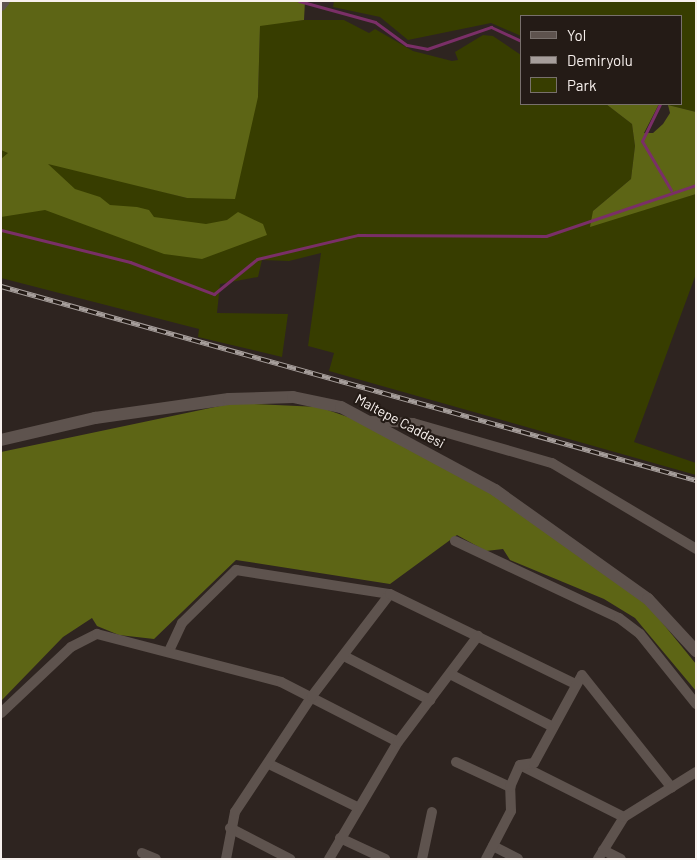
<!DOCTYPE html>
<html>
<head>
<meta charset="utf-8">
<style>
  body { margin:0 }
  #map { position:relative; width:697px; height:860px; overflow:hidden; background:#2e2420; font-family:Barlow,sans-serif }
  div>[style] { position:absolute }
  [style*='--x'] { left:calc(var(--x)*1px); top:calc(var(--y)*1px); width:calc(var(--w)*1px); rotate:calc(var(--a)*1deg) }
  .green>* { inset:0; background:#373d00 }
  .forest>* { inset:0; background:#5d6515 }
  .stream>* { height:3px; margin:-1.5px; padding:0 1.5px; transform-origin:1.5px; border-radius:1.5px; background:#7a2f67 }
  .minor>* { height:10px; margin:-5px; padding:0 5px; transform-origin:5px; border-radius:5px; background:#5e534e }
  .tertiary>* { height:12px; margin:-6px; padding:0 6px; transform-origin:6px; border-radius:6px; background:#5e534e }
  .rail>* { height:5px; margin-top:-2.5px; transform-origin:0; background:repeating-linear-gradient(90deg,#241b16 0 9px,#a69e9b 0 18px); box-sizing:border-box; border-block:1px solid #a69e9b }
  span { translate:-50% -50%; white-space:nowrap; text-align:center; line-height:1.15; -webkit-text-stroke:4.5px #241b16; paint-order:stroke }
  .street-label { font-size:14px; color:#f7f0ed }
  .frame { position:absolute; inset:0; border:2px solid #f7f0ed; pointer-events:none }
  .legend { position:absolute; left:520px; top:15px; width:162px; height:90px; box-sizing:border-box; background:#241b16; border:1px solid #78706c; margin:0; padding:6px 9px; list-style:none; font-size:15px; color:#f7f0ed }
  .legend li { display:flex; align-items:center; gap:10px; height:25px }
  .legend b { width:25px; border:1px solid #78706c }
</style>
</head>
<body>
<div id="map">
  <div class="green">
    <div style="clip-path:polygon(334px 1px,696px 1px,696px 112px,668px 105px,681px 104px,681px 16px,521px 16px,521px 36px,491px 23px,408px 40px,380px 17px,333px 7px)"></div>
    <div style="clip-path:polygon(304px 20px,344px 20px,369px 33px,375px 29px,413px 51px,452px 61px,458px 60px,455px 52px,483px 35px,493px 36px,521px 55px,521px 104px,606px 104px,632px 124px,635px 146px,631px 179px,593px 211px,658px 205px,696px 194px,696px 274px,634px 442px,696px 463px,696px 475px,329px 371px,334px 353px,308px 346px,321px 253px,289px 261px,262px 260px,258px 277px,220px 284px,217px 313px,288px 314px,282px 357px,198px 337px,199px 329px,1px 278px,1px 150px,187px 198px,258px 97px,260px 25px)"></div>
  </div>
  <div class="forest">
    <div style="clip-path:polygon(1px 1px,305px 1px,304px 20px,260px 26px,258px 97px,235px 199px,187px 198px,48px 164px,75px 189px,100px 197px,110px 205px,137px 207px,149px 210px,154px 217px,206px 224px,227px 220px,238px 212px,263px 224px,267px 235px,202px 259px,164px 254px,45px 210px,1px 217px,1px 159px,8px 153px,1px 150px)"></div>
    <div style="clip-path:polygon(606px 104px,659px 104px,644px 133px,653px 133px,663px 124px,670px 113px,668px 105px,696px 112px,696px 194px,590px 227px,593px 211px,631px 179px,635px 146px,632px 124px)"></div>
    <div style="clip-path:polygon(234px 403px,319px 407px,368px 424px,482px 486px,647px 604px,696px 664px,696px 691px,635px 618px,604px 599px,510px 560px,503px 549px,486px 551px,457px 535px,390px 584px,236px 560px,154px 639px,119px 635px,97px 626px,92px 618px,63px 637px,1px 701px,1px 452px)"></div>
  </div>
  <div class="stream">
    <div style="--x:299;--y:1;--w:79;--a:15.4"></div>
    <div style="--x:375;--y:22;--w:39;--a:36"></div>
    <div style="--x:407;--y:45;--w:20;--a:11"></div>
    <div style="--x:427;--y:49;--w:68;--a:-19"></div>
    <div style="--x:491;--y:27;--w:33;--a:25"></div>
    <div style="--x:660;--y:104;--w:41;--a:115.9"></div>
    <div style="--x:642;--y:141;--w:57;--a:59.4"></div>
    <div style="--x:1;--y:230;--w:133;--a:13.9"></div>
    <div style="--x:130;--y:262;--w:90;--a:20.9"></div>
    <div style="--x:214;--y:294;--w:55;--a:-39.1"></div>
    <div style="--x:257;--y:259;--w:104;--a:-13.4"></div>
    <div style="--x:358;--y:235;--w:188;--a:0.3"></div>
    <div style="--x:546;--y:236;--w:158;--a:-18.8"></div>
  </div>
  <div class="minor">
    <div style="--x:1;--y:6;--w:6;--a:-51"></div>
    <div style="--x:372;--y:421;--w:41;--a:2.8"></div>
    <div style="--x:413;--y:423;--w:145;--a:16.1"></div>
    <div style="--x:552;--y:463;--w:168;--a:30.8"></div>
    <div style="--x:455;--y:541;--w:181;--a:25.2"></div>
    <div style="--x:619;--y:618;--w:26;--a:37"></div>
    <div style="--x:640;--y:634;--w:90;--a:51.3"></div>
    <div style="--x:169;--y:651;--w:31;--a:-65"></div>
    <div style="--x:182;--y:623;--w:76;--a:-44.5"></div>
    <div style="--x:236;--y:570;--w:156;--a:8.9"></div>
    <div style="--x:344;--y:656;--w:97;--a:27.1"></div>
    <div style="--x:450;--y:674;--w:116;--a:27.2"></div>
    <div style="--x:1;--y:713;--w:96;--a:-43.3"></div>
    <div style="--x:71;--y:647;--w:29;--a:-27"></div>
    <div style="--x:97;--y:634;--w:190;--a:14.6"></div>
    <div style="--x:281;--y:682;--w:131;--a:27.1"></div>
    <div style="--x:456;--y:762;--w:60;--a:24.8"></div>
    <div style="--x:269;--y:764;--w:98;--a:26"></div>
    <div style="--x:520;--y:765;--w:116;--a:26.6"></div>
    <div style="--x:230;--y:828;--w:68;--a:27.3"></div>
    <div style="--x:340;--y:838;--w:50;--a:25"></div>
    <div style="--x:493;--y:846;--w:28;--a:27"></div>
    <div style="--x:603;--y:850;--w:20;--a:27"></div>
    <div style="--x:142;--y:853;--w:15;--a:23"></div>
    <div style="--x:226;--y:859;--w:48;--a:-79.2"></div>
    <div style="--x:235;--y:812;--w:139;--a:-56.4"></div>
    <div style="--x:312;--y:696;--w:128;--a:-52.6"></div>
    <div style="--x:390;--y:594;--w:206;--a:25.9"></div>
    <div style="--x:329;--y:859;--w:136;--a:-59.5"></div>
    <div style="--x:398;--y:742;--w:133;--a:-53"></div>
    <div style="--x:422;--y:859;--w:48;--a:-78"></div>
    <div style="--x:486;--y:859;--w:54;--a:-62.5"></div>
    <div style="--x:511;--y:811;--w:24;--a:-92"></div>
    <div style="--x:510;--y:787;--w:24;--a:-66"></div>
    <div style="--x:520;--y:765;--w:14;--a:-8"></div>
    <div style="--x:534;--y:763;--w:100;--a:-61.4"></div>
    <div style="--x:582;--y:675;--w:144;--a:51.5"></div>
    <div style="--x:598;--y:859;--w:49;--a:-58.2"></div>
    <div style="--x:624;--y:817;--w:85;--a:-32"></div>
  </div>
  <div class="tertiary">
    <div style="--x:1;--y:440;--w:97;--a:-13.2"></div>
    <div style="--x:95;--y:418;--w:135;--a:-8.1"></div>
    <div style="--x:229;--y:399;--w:64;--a:-1.8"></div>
    <div style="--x:293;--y:397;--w:49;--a:11.8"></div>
    <div style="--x:341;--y:407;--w:175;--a:28.3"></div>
    <div style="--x:495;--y:490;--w:188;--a:35.5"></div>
    <div style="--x:648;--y:599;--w:71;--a:47.3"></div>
  </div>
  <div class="rail">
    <div style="--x:1;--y:286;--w:722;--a:15.6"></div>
  </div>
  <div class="street-label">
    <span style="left:400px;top:421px;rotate:28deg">Maltepe Caddesi</span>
  </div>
  <div class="frame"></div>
  <ul class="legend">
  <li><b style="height:6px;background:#5e534e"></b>Yol</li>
  <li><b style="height:6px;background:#a69e9b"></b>Demiryolu</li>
  <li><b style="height:14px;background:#373d00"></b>Park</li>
  </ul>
</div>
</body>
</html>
